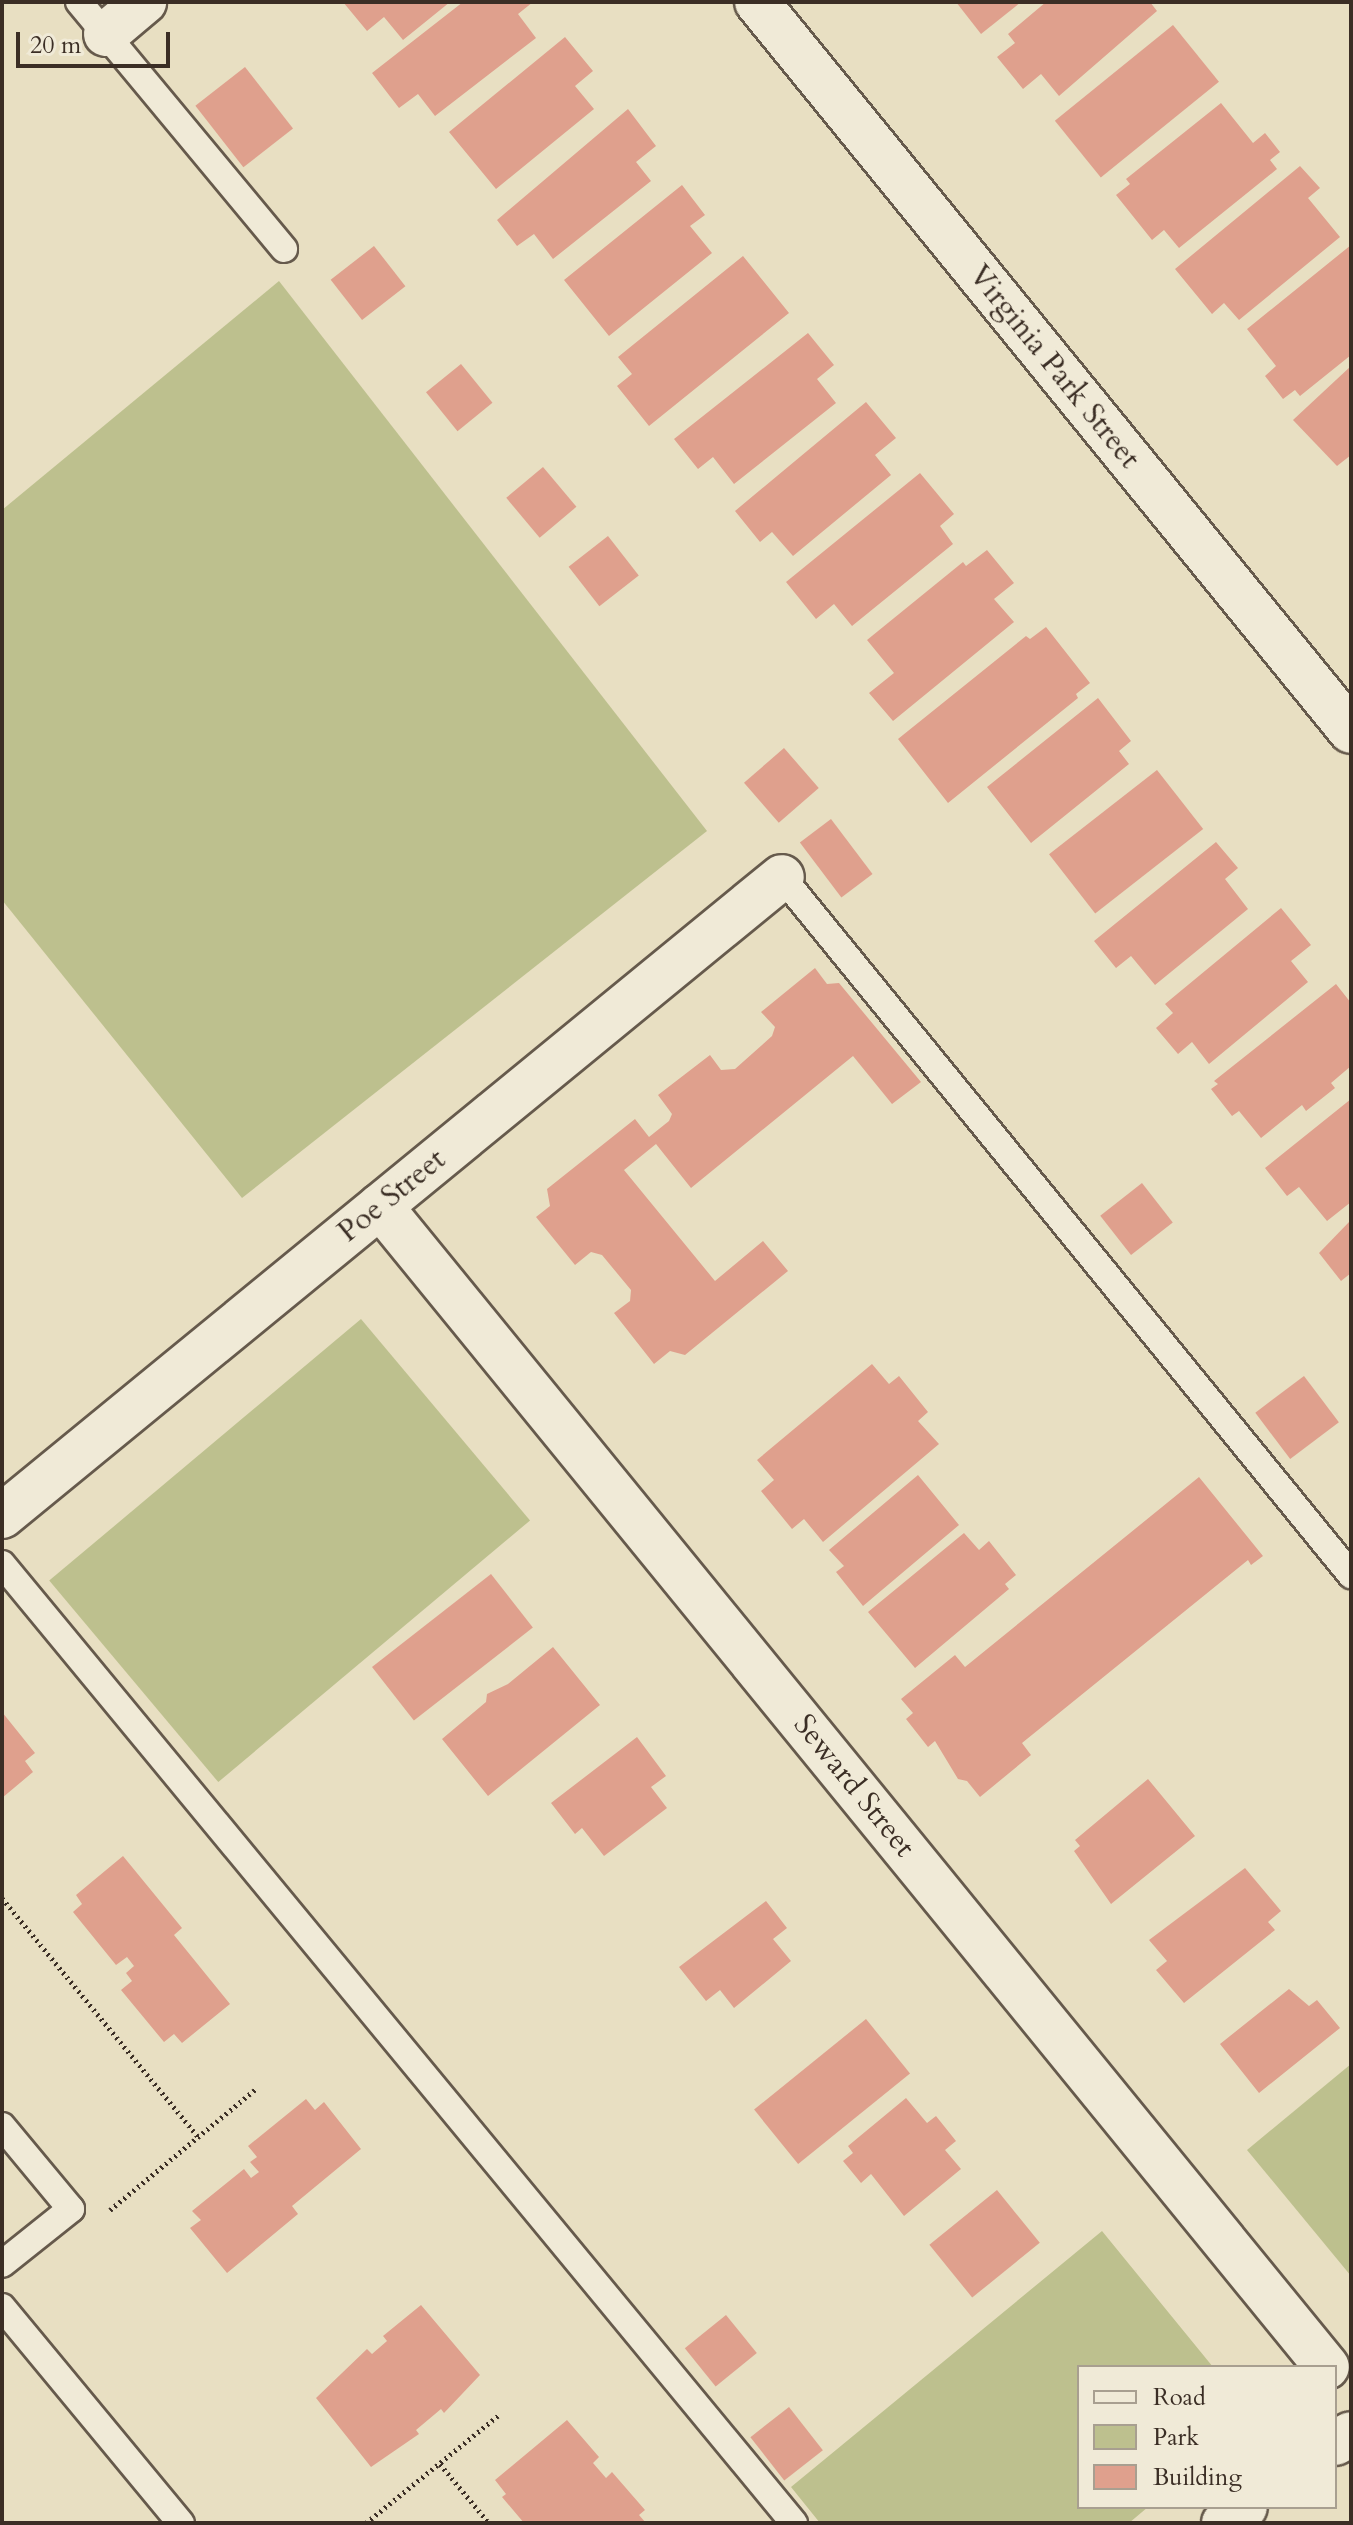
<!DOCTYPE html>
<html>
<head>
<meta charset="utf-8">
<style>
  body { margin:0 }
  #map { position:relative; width:1353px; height:2525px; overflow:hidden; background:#e8dfc2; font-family:Cardo,serif }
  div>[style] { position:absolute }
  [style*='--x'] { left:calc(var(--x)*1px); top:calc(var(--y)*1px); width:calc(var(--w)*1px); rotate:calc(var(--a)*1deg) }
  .green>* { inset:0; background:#bdc08e; transform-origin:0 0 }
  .building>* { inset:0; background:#dfa08d; transform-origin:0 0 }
  .path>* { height:5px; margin-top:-2.5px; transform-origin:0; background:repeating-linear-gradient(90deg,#3b2e25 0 2px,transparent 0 6px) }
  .roads { filter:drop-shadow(2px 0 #665a4c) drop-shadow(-2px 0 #665a4c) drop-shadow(0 2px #665a4c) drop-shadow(0 -2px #665a4c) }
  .service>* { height:26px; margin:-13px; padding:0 13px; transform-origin:13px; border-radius:13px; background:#f0ead7 }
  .minor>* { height:44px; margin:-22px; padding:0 22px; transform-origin:22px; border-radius:22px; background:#f0ead7 }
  span { translate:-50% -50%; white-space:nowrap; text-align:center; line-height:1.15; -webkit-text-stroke:6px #f0ead7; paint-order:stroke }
  .street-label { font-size:30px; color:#3b2e25 }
  .frame { position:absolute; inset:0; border:4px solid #3b2e25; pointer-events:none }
  .legend { position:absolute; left:1077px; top:2365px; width:260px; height:144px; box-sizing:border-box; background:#f0ead7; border:2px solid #a89f90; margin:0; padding:10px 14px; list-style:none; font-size:24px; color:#3b2e25 }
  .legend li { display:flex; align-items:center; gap:16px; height:40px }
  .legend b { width:40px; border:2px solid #a89f90 }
  .scale { position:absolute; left:16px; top:32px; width:154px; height:36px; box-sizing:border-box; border:4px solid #3b2e25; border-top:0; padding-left:10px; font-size:24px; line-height:28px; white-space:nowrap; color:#3b2e25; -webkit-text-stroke:6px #f0ead7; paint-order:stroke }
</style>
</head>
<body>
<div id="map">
  <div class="green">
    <div style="clip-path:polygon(279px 281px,707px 831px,242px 1198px,2px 900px,2px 510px)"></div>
    <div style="left:361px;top:1319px;width:263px;height:407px;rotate:50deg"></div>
    <div style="clip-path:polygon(1351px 2064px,1351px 2276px,1247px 2150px)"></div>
    <div style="clip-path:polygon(1102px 2231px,1213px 2367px,1079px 2367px,1079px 2507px,1148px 2507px,1129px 2523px,820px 2523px,791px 2487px)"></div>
  </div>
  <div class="building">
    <div style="clip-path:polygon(343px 2px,450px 2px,403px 40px,384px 17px,367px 31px)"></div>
    <div style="clip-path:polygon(463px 2px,533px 2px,518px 14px,536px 38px,435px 116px,418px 94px,399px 108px,372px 73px)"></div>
    <div style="clip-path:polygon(956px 2px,1021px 2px,981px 34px)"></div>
    <div style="clip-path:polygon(1046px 2px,1150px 2px,1157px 11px,1059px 96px,1041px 74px,1023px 89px,997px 57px,1015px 43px,1008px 34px)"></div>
    <div style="left:1173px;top:25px;width:73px;height:152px;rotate:51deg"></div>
    <div style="clip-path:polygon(565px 37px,593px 71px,575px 86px,594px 109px,496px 189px,449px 132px)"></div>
    <div style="left:245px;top:67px;width:78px;height:63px;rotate:52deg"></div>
    <div style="clip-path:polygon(1221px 103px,1253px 143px,1265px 133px,1280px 152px,1270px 160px,1277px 169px,1179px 248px,1164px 230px,1152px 240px,1116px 195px,1130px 184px,1126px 179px)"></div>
    <div style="clip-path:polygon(628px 109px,656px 146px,636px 162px,651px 181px,553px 259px,534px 234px,517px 246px,497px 220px)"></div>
    <div style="clip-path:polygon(1300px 166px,1320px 188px,1308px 198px,1340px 237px,1239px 320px,1224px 303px,1212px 314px,1175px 269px)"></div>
    <div style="clip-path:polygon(682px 185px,705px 215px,690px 226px,712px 253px,609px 336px,564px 280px)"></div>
    <div style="clip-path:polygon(1351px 245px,1351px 355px,1300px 396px,1295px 390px,1283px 399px,1265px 376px,1276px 366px,1247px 329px)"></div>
    <div style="left:374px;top:246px;width:51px;height:55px;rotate:52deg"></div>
    <div style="clip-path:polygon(743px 256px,789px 313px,649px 426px,617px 386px,632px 374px,618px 357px)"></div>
    <div style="clip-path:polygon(808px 333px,834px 365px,817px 379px,836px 403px,734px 484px,713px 457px,698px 469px,674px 439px)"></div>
    <div style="left:461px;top:364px;width:50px;height:45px;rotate:51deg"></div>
    <div style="clip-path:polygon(1351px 366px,1351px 455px,1337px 466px,1293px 420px)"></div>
    <div style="clip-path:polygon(866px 402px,896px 438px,875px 455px,891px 475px,793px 556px,772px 532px,760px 542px,735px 511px)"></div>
    <div style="left:543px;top:467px;width:52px;height:48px;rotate:50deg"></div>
    <div style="clip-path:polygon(920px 473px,954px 514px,940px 526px,953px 544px,852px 626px,834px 604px,816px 619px,786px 582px)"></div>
    <div style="left:608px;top:536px;width:50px;height:50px;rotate:52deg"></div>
    <div style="clip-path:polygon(987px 550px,1014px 583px,994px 599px,1014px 622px,893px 721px,869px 693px,894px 673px,867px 640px,963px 562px,966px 566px)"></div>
    <div style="clip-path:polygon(1046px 627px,1090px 683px,1076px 694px,1078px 698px,948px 803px,898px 739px,1026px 636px,1030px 639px)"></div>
    <div style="clip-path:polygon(1098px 698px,1131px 741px,1119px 751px,1129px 764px,1031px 843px,987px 787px)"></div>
    <div style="left:784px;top:748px;width:53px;height:53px;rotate:49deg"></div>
    <div style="left:1157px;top:770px;width:75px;height:137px;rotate:52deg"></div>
    <div style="left:831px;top:819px;width:69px;height:39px;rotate:53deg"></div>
    <div style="clip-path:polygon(1216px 842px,1238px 868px,1225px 879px,1248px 909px,1155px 985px,1131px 956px,1116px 968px,1094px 941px)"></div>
    <div style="clip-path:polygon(1281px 908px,1311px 945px,1291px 961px,1308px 982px,1209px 1064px,1192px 1042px,1178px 1054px,1156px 1028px,1173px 1013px,1165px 1004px)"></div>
    <div style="clip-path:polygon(815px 968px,827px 984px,839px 983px,921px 1082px,892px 1104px,853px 1056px,691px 1188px,656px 1144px,624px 1170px,715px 1281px,763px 1241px,788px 1271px,685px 1355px,670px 1351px,654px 1364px,614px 1313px,630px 1301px,631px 1290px,602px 1255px,591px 1252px,575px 1265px,536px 1217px,550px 1206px,547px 1189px,635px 1119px,649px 1137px,669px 1121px,672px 1114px,658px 1095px,710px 1055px,721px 1070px,735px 1069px,772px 1036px,775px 1027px,761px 1012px)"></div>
    <div style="clip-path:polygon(1336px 984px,1351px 1003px,1351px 1066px,1331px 1083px,1335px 1088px,1306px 1111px,1302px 1105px,1261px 1138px,1239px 1111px,1232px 1116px,1211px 1089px,1218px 1084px,1214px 1081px)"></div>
    <div style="clip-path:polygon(1351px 1099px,1351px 1202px,1327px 1221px,1299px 1187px,1287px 1196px,1265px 1168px)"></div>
    <div style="left:1142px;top:1183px;width:50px;height:53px;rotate:52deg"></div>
    <div style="clip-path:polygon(1351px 1220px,1351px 1273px,1341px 1281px,1319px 1253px)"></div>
    <div style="clip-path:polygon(872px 1364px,889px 1384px,899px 1376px,928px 1412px,918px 1421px,939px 1444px,823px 1542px,804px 1519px,792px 1529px,761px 1491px,774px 1480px,757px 1460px)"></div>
    <div style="left:1304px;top:1376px;width:58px;height:61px;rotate:53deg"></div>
    <div style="clip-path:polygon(918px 1475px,959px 1525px,863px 1606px,836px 1572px,844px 1566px,829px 1550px)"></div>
    <div style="clip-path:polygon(1199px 1477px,1263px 1556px,1251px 1565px,1248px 1560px,1022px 1743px,1031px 1755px,980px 1797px,967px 1781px,958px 1779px,935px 1741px,928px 1747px,906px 1719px,913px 1713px,901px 1699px,955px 1655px,965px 1667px)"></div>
    <div style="clip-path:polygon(964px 1533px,979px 1550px,989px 1541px,1016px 1575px,1005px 1584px,1009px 1589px,915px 1668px,868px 1612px)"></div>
    <div style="left:491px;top:1574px;width:68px;height:151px;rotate:52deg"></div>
    <div style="clip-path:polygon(553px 1647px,600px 1705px,488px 1796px,442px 1739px,486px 1702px,487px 1694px,508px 1684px)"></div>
    <div style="clip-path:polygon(2px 1712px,35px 1753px,25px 1761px,33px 1772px,2px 1798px)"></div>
    <div style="clip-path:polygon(637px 1737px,666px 1776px,651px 1787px,667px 1808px,604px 1856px,582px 1828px,575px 1834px,551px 1803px)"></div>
    <div style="clip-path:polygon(1148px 1779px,1195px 1836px,1111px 1904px,1074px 1851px,1080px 1846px,1075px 1840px)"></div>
    <div style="clip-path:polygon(123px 1856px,182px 1928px,174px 1935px,230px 2004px,182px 2043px,174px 2034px,164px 2042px,121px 1990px,132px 1981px,126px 1973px,134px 1966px,127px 1957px,116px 1965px,73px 1912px,82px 1904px,76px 1895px)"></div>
    <div style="clip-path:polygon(1245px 1868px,1281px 1911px,1268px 1922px,1275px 1930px,1184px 2003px,1156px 1970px,1167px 1961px,1149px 1940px)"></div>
    <div style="clip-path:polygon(766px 1901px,787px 1928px,773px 1939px,791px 1961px,734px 2008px,720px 1990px,706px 2001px,679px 1967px)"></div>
    <div style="clip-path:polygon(1289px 1989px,1309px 2006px,1317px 2000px,1340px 2028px,1259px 2093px,1220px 2044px)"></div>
    <div style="left:866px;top:2019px;width:70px;height:144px;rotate:51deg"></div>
    <div style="clip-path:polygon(906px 2098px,927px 2123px,936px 2116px,956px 2141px,945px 2150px,961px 2169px,904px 2216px,871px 2174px,861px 2183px,843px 2161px,853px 2153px,848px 2146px)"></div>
    <div style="clip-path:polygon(306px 2099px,315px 2110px,324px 2102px,361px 2149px,292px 2206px,298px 2214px,227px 2273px,190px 2228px,201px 2220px,192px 2211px,244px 2169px,251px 2178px,259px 2172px,250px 2162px,257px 2157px,248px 2146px)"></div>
    <div style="left:997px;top:2190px;width:68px;height:87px;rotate:51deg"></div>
    <div style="clip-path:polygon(421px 2305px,480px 2375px,444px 2413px,441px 2409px,416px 2430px,419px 2434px,371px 2467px,316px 2398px,367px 2349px,372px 2354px,387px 2341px,383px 2336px)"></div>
    <div style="left:726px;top:2315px;width:49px;height:53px;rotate:51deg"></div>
    <div style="left:789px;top:2407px;width:55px;height:49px;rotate:52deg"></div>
    <div style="clip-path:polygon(567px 2420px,599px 2457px,593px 2463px,606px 2478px,612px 2472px,645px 2510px,639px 2515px,646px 2523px,524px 2523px,502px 2497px,506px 2494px,495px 2480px)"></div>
  </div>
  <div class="path">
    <div style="--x:2;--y:1898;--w:309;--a:50.6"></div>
    <div style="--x:110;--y:2210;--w:190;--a:-39.7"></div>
    <div style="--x:440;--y:2464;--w:77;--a:50.3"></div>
    <div style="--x:366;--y:2523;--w:173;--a:-39.1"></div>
  </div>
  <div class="roads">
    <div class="service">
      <div style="--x:79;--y:2;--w:321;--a:50.3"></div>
      <div style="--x:782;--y:877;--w:901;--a:50.81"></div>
      <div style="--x:2;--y:1564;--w:1244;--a:50.45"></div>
      <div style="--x:2;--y:2126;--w:108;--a:50.3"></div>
      <div style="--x:71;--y:2209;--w:88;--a:141.4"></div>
      <div style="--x:2;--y:2307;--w:281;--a:50.4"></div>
    </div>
    <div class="minor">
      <div style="--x:757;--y:2;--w:940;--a:50.83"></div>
      <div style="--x:106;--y:34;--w:50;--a:-40.1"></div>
      <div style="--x:380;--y:1206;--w:1498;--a:50.8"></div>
      <div style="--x:2;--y:1516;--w:1008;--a:-39.33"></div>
      <div style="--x:1335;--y:2443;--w:18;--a:-29"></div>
      <div style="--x:1224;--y:2523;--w:26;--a:-37"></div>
    </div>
  </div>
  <div class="street-label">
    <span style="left:1054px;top:367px;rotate:51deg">Virginia Park Street</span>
    <span style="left:392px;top:1196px;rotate:-39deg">Poe Street</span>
    <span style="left:854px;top:1786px;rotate:51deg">Seward Street</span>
  </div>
  <div class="frame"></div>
  <ul class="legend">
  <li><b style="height:10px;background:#f0ead7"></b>Road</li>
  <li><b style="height:22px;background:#bdc08e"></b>Park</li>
  <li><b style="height:22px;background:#dfa08d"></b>Building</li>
  </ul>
  <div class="scale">20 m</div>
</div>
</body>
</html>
